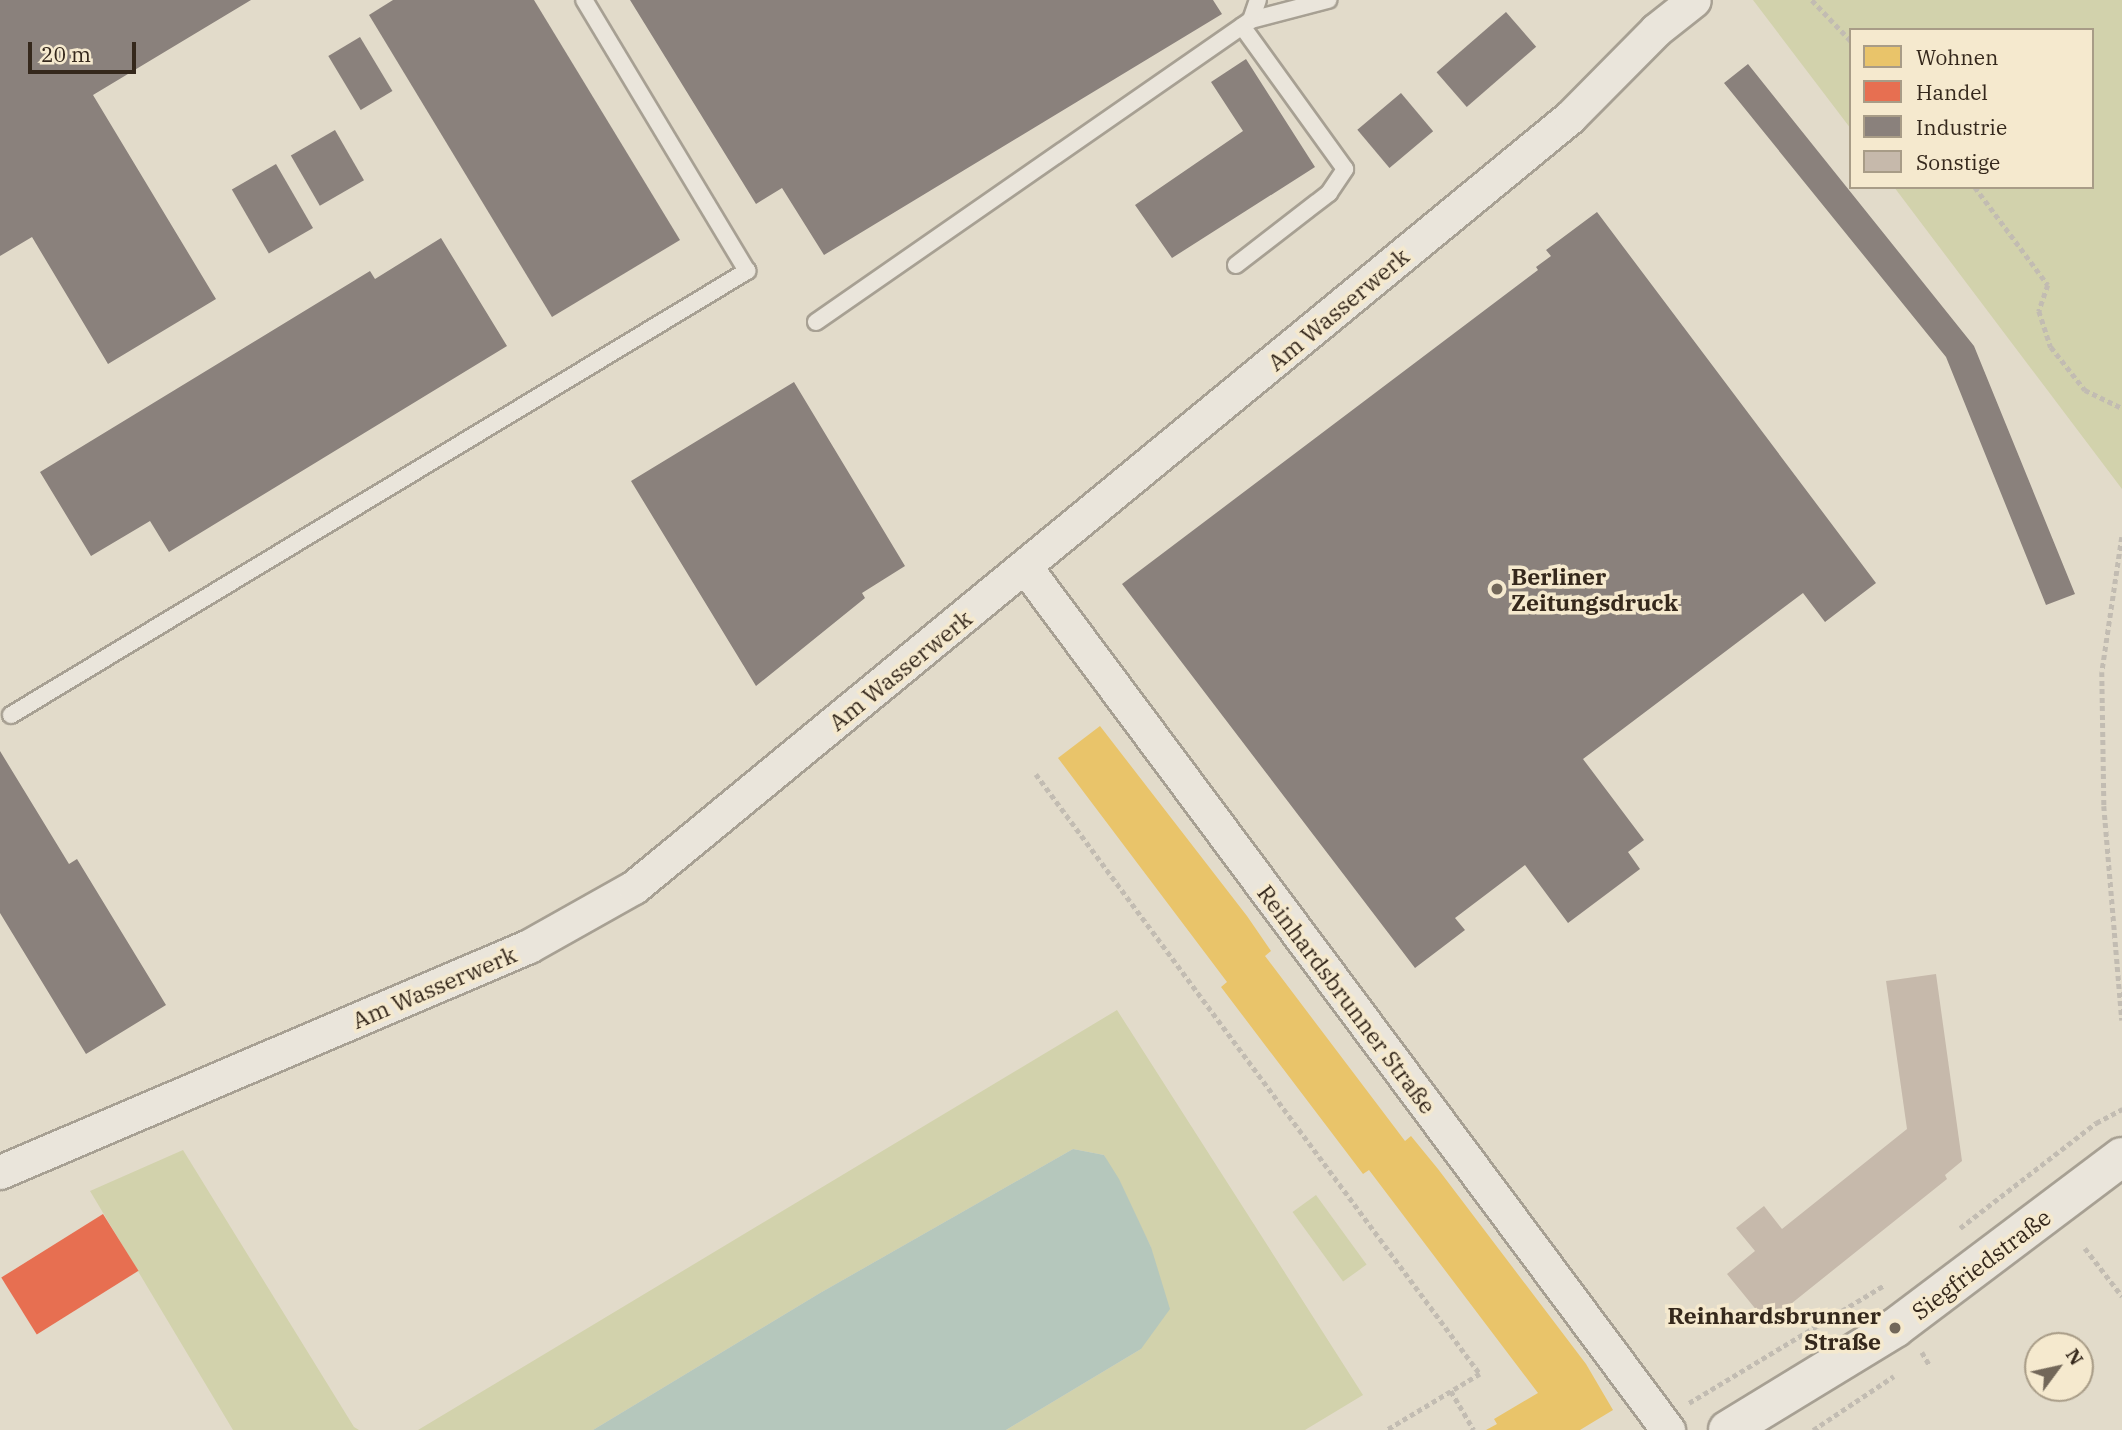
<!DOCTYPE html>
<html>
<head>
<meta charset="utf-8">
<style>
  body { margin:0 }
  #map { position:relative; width:2122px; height:1430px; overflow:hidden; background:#e2dbca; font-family:"IBM Plex Serif",serif }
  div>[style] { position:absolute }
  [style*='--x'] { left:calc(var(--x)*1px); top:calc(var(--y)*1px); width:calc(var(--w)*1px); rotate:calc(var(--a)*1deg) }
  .green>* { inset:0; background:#d2d2ac; transform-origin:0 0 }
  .water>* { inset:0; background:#b5c7bc }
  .homes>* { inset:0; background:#e9c46a }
  .shops>* { inset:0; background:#e76f51; transform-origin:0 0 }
  .industry>* { inset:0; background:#8a817c; transform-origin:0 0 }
  .building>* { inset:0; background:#c6b9ab }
  .path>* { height:4.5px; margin-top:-2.25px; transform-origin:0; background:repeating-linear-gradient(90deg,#c2bcb2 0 5px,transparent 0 8.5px) }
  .roads { filter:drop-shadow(2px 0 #a7a093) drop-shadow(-2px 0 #a7a093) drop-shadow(0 2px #a7a093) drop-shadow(0 -2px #a7a093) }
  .service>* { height:16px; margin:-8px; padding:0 8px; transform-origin:8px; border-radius:8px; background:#eae5db }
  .minor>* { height:33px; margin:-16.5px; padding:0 16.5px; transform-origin:16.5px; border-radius:16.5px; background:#eae5db }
  .tertiary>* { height:38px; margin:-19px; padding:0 19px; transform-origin:19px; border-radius:19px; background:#eae5db }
  .dots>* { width:19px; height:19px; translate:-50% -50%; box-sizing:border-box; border:4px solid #f5e9ce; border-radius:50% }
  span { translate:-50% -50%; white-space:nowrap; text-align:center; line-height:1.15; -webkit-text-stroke:7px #f5e9ce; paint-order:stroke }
  .street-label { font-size:23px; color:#35281c }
  .poi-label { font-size:23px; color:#35281c; font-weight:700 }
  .left { translate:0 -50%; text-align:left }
  .right { translate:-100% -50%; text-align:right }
  .legend { position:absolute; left:1849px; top:28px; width:245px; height:161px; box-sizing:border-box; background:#f5e9ce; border:2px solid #a89c87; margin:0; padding:9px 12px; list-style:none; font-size:21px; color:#35281c }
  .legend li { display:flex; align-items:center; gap:14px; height:35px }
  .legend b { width:35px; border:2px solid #a89c87 }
  .north { position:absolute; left:2024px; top:1332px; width:70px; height:70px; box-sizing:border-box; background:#f5e9ce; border:2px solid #a89c87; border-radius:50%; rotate:57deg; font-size:19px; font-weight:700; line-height:28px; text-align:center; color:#35281c }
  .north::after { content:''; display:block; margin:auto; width:24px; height:32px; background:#726759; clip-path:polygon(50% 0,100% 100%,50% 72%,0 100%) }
  .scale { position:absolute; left:28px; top:42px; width:108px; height:32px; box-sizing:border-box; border:4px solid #35281c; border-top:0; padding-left:9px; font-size:21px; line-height:24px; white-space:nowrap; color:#35281c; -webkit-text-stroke:5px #f5e9ce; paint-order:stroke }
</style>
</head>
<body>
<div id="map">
  <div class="green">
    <div style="clip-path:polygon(1753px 0,2122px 0,2122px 489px,1894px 187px,2092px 187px,2092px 30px,1851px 30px,1851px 129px)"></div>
    <div style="clip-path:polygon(1117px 1010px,1363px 1395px,1305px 1430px,1006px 1430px,1141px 1349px,1151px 1247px,1104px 1155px,1073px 1149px,820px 1293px,593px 1430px,418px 1430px)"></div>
    <div style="clip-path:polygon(183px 1150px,354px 1427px,359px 1430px,233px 1430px,90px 1191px)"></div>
    <div style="left:1316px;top:1195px;width:86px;height:29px;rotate:54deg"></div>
  </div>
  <div class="water">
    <div style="clip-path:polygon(1073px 1149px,1104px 1155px,1119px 1179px,1151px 1247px,1170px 1309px,1141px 1349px,1006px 1430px,593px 1430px,820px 1293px)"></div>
  </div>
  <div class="homes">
    <div style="clip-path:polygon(1100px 726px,1247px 916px,1271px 951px,1265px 956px,1405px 1141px,1411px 1136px,1438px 1169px,1586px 1364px,1613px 1410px,1580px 1430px,1486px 1430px,1497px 1424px,1494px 1419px,1538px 1393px,1369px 1170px,1363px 1174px,1221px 987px,1227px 982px,1058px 758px)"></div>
  </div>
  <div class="shops">
    <div style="left:103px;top:1214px;width:67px;height:120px;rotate:58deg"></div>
  </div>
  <div class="industry">
    <div style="clip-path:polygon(0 0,251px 0,93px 95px,216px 299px,108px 364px,32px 237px,0 256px)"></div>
    <div style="clip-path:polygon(393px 0,534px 0,680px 240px,552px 317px,369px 15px)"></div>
    <div style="clip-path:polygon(630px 0,1213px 0,1222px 14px,824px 255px,782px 188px,756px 204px)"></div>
    <div style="left:1506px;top:12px;width:46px;height:92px;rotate:49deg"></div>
    <div style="left:360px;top:37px;width:63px;height:37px;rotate:59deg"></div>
    <div style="clip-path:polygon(1246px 59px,1315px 167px,1172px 258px,1135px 205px,1243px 131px,1211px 82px)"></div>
    <div style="clip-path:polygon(1748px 64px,1974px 346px,2075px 594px,2046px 605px,1946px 357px,1724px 83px)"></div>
    <div style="left:1401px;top:93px;width:50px;height:57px;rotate:50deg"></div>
    <div style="left:335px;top:130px;width:58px;height:51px;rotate:60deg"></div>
    <div style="left:276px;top:164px;width:74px;height:51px;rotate:60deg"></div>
    <div style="clip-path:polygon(1597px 212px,1876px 583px,1825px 622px,1803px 593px,1583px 759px,1644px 840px,1628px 852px,1640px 869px,1568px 923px,1525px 865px,1455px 918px,1465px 930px,1415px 968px,1122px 584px,1538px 270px,1536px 267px,1551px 256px,1546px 250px)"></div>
    <div style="clip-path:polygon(441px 238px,507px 346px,169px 552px,150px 521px,91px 556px,40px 472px,370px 271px,375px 279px)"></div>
    <div style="clip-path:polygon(794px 382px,905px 566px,862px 593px,865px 598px,756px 686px,631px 481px)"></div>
    <div style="clip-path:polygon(0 751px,69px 864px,77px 859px,166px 1005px,86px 1054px,0 913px)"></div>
  </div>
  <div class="building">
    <div style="clip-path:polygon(1936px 974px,1962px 1161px,1945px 1175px,1947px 1179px,1767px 1323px,1727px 1274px,1755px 1251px,1736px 1228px,1764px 1206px,1782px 1229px,1907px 1129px,1886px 981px)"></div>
  </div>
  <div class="path">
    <div style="--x:1812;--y:0;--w:57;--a:46.4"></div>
    <div style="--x:1975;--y:187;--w:122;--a:53.3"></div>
    <div style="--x:2048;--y:285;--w:28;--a:109"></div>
    <div style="--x:2039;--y:311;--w:38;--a:72"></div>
    <div style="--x:2051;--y:347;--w:55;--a:51.7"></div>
    <div style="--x:2085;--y:390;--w:41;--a:25.9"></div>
    <div style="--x:2122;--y:537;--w:136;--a:98.4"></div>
    <div style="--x:2102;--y:672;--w:134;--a:89.1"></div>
    <div style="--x:2104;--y:806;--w:215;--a:85.2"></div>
    <div style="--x:1036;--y:774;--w:746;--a:53.5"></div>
    <div style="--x:1480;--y:1374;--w:109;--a:148.9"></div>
    <div style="--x:1960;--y:1228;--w:172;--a:-37.7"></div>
    <div style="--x:2096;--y:1123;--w:30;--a:-28"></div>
    <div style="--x:2085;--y:1248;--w:61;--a:52.4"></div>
    <div style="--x:1922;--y:1352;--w:16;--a:60"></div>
    <div style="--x:1451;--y:1391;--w:45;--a:59.5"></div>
    <div style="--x:1689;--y:1403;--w:227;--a:-31.1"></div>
    <div style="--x:1813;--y:1430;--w:97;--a:-33.7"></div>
  </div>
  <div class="roads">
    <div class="service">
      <div style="--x:1251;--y:20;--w:80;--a:-14.6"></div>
      <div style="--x:1236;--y:265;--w:118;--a:-37.7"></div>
      <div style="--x:1329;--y:193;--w:29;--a:-56"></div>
      <div style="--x:1345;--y:169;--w:176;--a:-125.8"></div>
      <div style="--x:816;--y:322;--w:530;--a:-34.77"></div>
      <div style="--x:1251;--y:20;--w:21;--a:-71"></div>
      <div style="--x:11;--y:715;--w:860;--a:-31.1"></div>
      <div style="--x:747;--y:271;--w:316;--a:-121"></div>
    </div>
    <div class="minor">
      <div style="--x:1026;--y:568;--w:1075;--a:53.32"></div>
      <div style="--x:0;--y:1172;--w:575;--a:-23.13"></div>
      <div style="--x:529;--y:946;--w:120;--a:-29.3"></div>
      <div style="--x:634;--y:887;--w:1212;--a:-39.44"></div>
      <div style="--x:1570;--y:117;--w:122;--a:-45.3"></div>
      <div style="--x:1656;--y:30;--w:48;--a:-38.3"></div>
    </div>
    <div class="tertiary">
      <div style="--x:1728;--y:1430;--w:196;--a:-31.4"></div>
      <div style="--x:1895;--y:1328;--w:284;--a:-37"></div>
    </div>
  </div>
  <div class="dots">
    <div style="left:1497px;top:589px;background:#726759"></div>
    <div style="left:1895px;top:1328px;background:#726759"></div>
  </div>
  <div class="street-label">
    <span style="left:1338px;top:309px;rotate:-40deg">Am Wasserwerk</span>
    <span style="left:900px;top:670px;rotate:-39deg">Am Wasserwerk</span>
    <span style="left:434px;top:987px;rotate:-23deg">Am Wasserwerk</span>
    <span style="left:1347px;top:999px;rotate:53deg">Reinhardsbrunner Straße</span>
    <span style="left:1981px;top:1264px;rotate:-37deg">Siegfriedstraße</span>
  </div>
  <div class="poi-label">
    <span class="left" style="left:1511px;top:589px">Berliner<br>Zeitungsdruck</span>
    <span class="right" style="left:1881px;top:1328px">Reinhardsbrunner<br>Straße</span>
  </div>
  <ul class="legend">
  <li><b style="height:19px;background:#e9c46a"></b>Wohnen</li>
  <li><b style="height:19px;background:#e76f51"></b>Handel</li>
  <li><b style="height:19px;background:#8a817c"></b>Industrie</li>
  <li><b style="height:19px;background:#c6b9ab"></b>Sonstige</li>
  </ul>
  <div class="north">N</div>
  <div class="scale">20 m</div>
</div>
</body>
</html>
